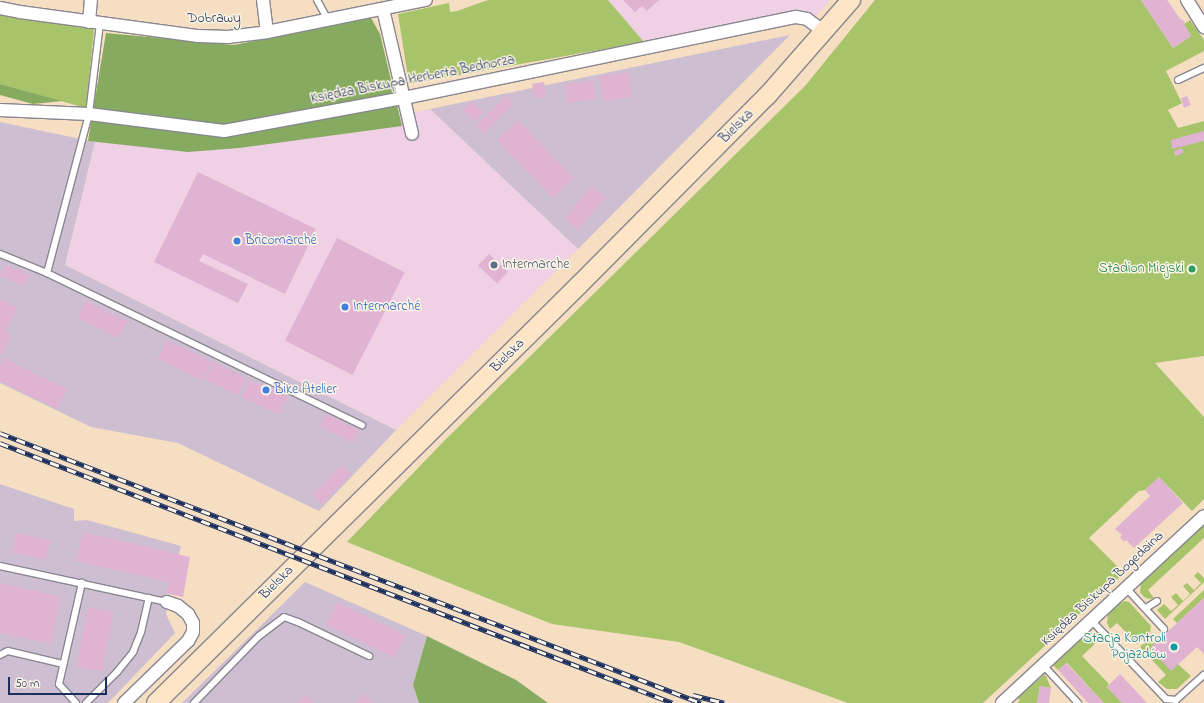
<!DOCTYPE html>
<html>
<head>
<meta charset="utf-8">
<style>
  body { margin:0 }
  #map { position:relative; width:1204px; height:703px; overflow:hidden; background:#f5dec2; font-family:"Indie Flower",sans-serif }
  div>[style] { position:absolute }
  [style*='--x'] { left:calc(var(--x)*1px); top:calc(var(--y)*1px); width:calc(var(--w)*1px); rotate:calc(var(--a)*1deg) }
  .built>* { inset:0; background:#f0d0e5 }
  .industrial>* { inset:0; background:#cebed2 }
  .green>* { inset:0; background:#a8c46b }
  .forest>* { inset:0; background:#86aa5f }
  .building>* { inset:0; background:#dfb3d1; transform-origin:0 0 }
  .roads { filter:drop-shadow(1px 0 #888690) drop-shadow(-1px 0 #888690) drop-shadow(0 1px #888690) drop-shadow(0 -1px #888690) }
  .lane>* { height:6px; margin:-3px; padding:0 3px; transform-origin:3px; border-radius:3px; background:#fff }
  .street>* { height:12px; margin:-6px; padding:0 6px; transform-origin:6px; border-radius:6px; background:#fff }
  .secondary>* { height:18px; margin:-9px; padding:0 9px; transform-origin:9px; border-radius:9px; background:#fee5c5 }
  .rail>* { height:4.5px; margin-top:-2.25px; transform-origin:0; background:repeating-linear-gradient(90deg,#fcf5e5 0 9px,#1b2f5e 0 18px); box-sizing:border-box; border-block:1px solid #1b2f5e }
  .dots>* { width:11px; height:11px; translate:-50% -50%; box-sizing:border-box; border:2px solid #fcf5e5; border-radius:50% }
  span { translate:-50% -50%; white-space:nowrap; text-align:center; line-height:1.15; -webkit-text-stroke:3px #fcf5e5; paint-order:stroke }
  .street-label { font-size:14px; color:#1b2f5e }
  .shop-label { font-size:14px; color:#366cbe }
  .left { translate:0 -50%; text-align:left }
  .service-label { font-size:14px; color:#4e5e75 }
  .leisure-label { font-size:14px; color:#27864d }
  .right { translate:-100% -50%; text-align:right }
  .culture-label { font-size:14px; color:#0d838f }
  .scale { position:absolute; left:8px; top:677px; width:99px; height:18px; box-sizing:border-box; border:2px solid #1b2f5e; border-top:0; padding-left:5px; font-size:12px; line-height:14px; white-space:nowrap; color:#1b2f5e; -webkit-text-stroke:3px #fcf5e5; paint-order:stroke }
</style>
</head>
<body>
<div id="map">
  <div class="built">
    <div style="clip-path:polygon(608px 0,830px 0,816px 16px,803px 12px,644px 42px)"></div>
    <div style="clip-path:polygon(430px 109px,578px 249px,396px 430px,65px 265px,95px 142px,191px 150px,242px 147px)"></div>
  </div>
  <div class="industrial">
    <div style="clip-path:polygon(790px 35px,578px 249px,430px 109px)"></div>
    <div style="clip-path:polygon(0 122px,95px 142px,65px 265px,396px 430px,319px 511px,178px 443px,91px 427px,0 383px)"></div>
    <div style="clip-path:polygon(0 484px,74px 509px,74px 521px,87px 520px,181px 546px,167px 602px,166px 614px,175px 633px,108px 703px,0 703px)"></div>
    <div style="clip-path:polygon(305px 582px,427px 636px,413px 685px,419px 703px,182px 703px)"></div>
  </div>
  <div class="green">
    <div style="clip-path:polygon(488px 0,608px 0,644px 42px,409px 84px,398px 14px,449px 3px,450px 12px,457px 11px)"></div>
    <div style="clip-path:polygon(875px 0,1141px 0,1173px 48px,1191px 36px,1184px 24px,1190px 20px,1204px 40px,1204px 51px,1166px 71px,1182px 103px,1168px 110px,1178px 128px,1204px 121px,1204px 356px,1155px 363px,1204px 417px,1204px 499px,1192px 511px,1159px 477px,1145px 490px,1139px 491px,1089px 538px,1124px 573px,983px 703px,848px 703px,679px 642px,552px 624px,347px 542px,444px 441px,805px 86px)"></div>
    <div style="clip-path:polygon(0 15px,94px 29px,86px 108px,0 84px)"></div>
    <div style="clip-path:polygon(1204px 525px,1204px 538px,1148px 590px,1154px 598px,1149px 599px,1144px 597px,1140px 592px,1141px 583px)"></div>
    <div style="clip-path:polygon(1198px 572px,1204px 578px,1204px 582px,1165px 619px,1157px 610px,1164px 604px,1171px 611px,1178px 605px,1171px 597px,1176px 593px,1183px 601px,1190px 594px,1183px 586px,1187px 583px,1194px 590px,1201px 583px,1194px 576px)"></div>
    <div style="clip-path:polygon(1204px 590px,1204px 598px,1177px 623px,1173px 619px)"></div>
    <div style="clip-path:polygon(1125px 601px,1129px 602px,1151px 626px,1150px 632px,1137px 644px,1117px 623px,1110px 629px,1107px 623px,1108px 614px,1119px 604px)"></div>
    <div style="clip-path:polygon(1087px 633px,1094px 633px,1101px 638px,1082px 656px,1109px 684px,1107px 687px,1122px 703px,1104px 703px,1067px 663px,1058px 670px,1053px 665px)"></div>
    <div style="clip-path:polygon(1149px 638px,1191px 676px,1177px 689px,1167px 689px,1158px 682px,1166px 675px,1140px 647px)"></div>
    <div style="clip-path:polygon(1045px 674px,1051px 688px,1040px 686px,1037px 703px,1017px 703px,1020px 700px,1017px 698px)"></div>
  </div>
  <div class="forest">
    <div style="clip-path:polygon(371px 18px,380px 34px,402px 126px,239px 148px,188px 152px,88px 141px,106px 33px,234px 45px)"></div>
    <div style="clip-path:polygon(0 84px,62px 101px,33px 104px,0 95px)"></div>
    <div style="clip-path:polygon(427px 636px,516px 680px,548px 703px,419px 703px,413px 685px)"></div>
  </div>
  <div class="building">
    <div style="clip-path:polygon(623px 0,659px 0,647px 11px,642px 6px,635px 12px)"></div>
    <div style="clip-path:polygon(1141px 0,1167px 0,1181px 20px,1182px 19px,1185px 23px,1184px 24px,1191px 36px,1173px 48px)"></div>
    <div style="left:628px;top:72px;width:25px;height:29px;rotate:81deg"></div>
    <div style="left:593px;top:80px;width:19px;height:29px;rotate:81deg"></div>
    <div style="left:544px;top:82px;width:15px;height:12px;rotate:82deg"></div>
    <div style="left:506px;top:96px;width:11px;height:42px;rotate:45deg"></div>
    <div style="clip-path:polygon(1187px 96px,1191px 105px,1184px 108px,1181px 98px)"></div>
    <div style="left:472px;top:101px;width:16px;height:13px;rotate:45deg"></div>
    <div style="left:518px;top:120px;width:80px;height:29px;rotate:46deg"></div>
    <div style="clip-path:polygon(1204px 131px,1204px 141px,1172px 149px,1171px 140px)"></div>
    <div style="left:1182px;top:148px;width:5px;height:9px;rotate:68deg"></div>
    <div style="clip-path:polygon(198px 172px,316px 229px,285px 294px,203px 254px,199px 261px,248px 284px,238px 303px,154px 262px)"></div>
    <div style="left:592px;top:186px;width:18px;height:42px;rotate:41deg"></div>
    <div style="left:337px;top:238px;width:76px;height:115px;rotate:27deg"></div>
    <div style="left:489px;top:254px;width:26px;height:16px;rotate:43deg"></div>
    <div style="clip-path:polygon(5px 265px,19px 271px,20px 268px,25px 271px,24px 273px,29px 275px,24px 286px,0 275px)"></div>
    <div style="clip-path:polygon(0 299px,17px 308px,5px 332px,11px 335px,0 357px)"></div>
    <div style="left:86px;top:301px;width:46px;height:19px;rotate:26deg"></div>
    <div style="left:167px;top:340px;width:50px;height:21px;rotate:26deg"></div>
    <div style="clip-path:polygon(4px 358px,67px 389px,58px 409px,0 381px,0 366px)"></div>
    <div style="left:214px;top:362px;width:36px;height:19px;rotate:27deg"></div>
    <div style="left:249px;top:380px;width:42px;height:19px;rotate:24deg"></div>
    <div style="left:326px;top:414px;width:37px;height:14px;rotate:26deg"></div>
    <div style="left:342px;top:465px;width:13px;height:42px;rotate:45deg"></div>
    <div style="clip-path:polygon(1159px 477px,1183px 503px,1134px 548px,1126px 540px,1124px 542px,1120px 537px,1122px 535px,1115px 529px,1150px 496px,1145px 490px)"></div>
    <div style="clip-path:polygon(83px 532px,190px 557px,183px 597px,166px 593px,169px 582px,76px 561px)"></div>
    <div style="left:16px;top:533px;width:35px;height:20px;rotate:12deg"></div>
    <div style="clip-path:polygon(0 583px,61px 597px,51px 644px,0 633px)"></div>
    <div style="clip-path:polygon(1204px 598px,1204px 654px,1197px 647px,1171px 671px,1150px 648px)"></div>
    <div style="left:337px;top:602px;width:76px;height:25px;rotate:26deg"></div>
    <div style="left:88px;top:607px;width:26px;height:61px;rotate:11deg"></div>
    <div style="clip-path:polygon(1066px 663px,1104px 703px,1088px 703px,1058px 670px)"></div>
    <div style="clip-path:polygon(1120px 674px,1147px 703px,1122px 703px,1107px 687px)"></div>
    <div style="clip-path:polygon(1040px 686px,1051px 688px,1049px 703px,1037px 703px)"></div>
    <div style="clip-path:polygon(365px 694px,373px 703px,355px 703px)"></div>
    <div style="clip-path:polygon(305px 695px,314px 703px,297px 703px)"></div>
  </div>
  <div class="roads">
    <div class="lane">
      <div style="--x:317;--y:0;--w:23;--a:61"></div>
      <div style="--x:1178;--y:80;--w:29;--a:-25"></div>
      <div style="--x:0;--y:254;--w:51;--a:22"></div>
      <div style="--x:47;--y:273;--w:350;--a:25.8"></div>
      <div style="--x:47;--y:273;--w:164;--a:-75.2"></div>
      <div style="--x:89;--y:114;--w:92;--a:-83.1"></div>
      <div style="--x:0;--y:566;--w:171;--a:12.2"></div>
      <div style="--x:1126;--y:588;--w:56;--a:47.2"></div>
      <div style="--x:1146;--y:608;--w:13;--a:-32"></div>
      <div style="--x:1091;--y:620;--w:109;--a:46.5"></div>
      <div style="--x:1166;--y:699;--w:10;--a:6"></div>
      <div style="--x:1176;--y:700;--w:38;--a:-42"></div>
      <div style="--x:0;--y:655;--w:9;--a:-27"></div>
      <div style="--x:8;--y:651;--w:57;--a:13.3"></div>
      <div style="--x:1043;--y:665;--w:52;--a:47.4"></div>
      <div style="--x:76;--y:703;--w:25;--a:-132"></div>
      <div style="--x:59;--y:684;--w:104;--a:-77.2"></div>
      <div style="--x:86;--y:703;--w:44;--a:-45"></div>
      <div style="--x:117;--y:672;--w:26;--a:-51"></div>
      <div style="--x:133;--y:652;--w:22;--a:-68"></div>
      <div style="--x:141;--y:632;--w:35;--a:-77"></div>
      <div style="--x:194;--y:703;--w:93;--a:-45.9"></div>
      <div style="--x:259;--y:636;--w:31;--a:-37"></div>
      <div style="--x:284;--y:617;--w:15;--a:20"></div>
      <div style="--x:298;--y:622;--w:79;--a:25.6"></div>
    </div>
    <div class="street">
      <div style="--x:263;--y:0;--w:32;--a:83"></div>
      <div style="--x:1187;--y:0;--w:32;--a:58"></div>
      <div style="--x:0;--y:8;--w:20;--a:11"></div>
      <div style="--x:20;--y:12;--w:180;--a:7.7"></div>
      <div style="--x:198;--y:36;--w:30;--a:2"></div>
      <div style="--x:228;--y:37;--w:39;--a:-7"></div>
      <div style="--x:267;--y:32;--w:162;--a:-11.4"></div>
      <div style="--x:383;--y:9;--w:128;--a:76.9"></div>
      <div style="--x:89;--y:22;--w:22;--a:-85"></div>
      <div style="--x:0;--y:110;--w:89;--a:2.6"></div>
      <div style="--x:89;--y:114;--w:136;--a:7.2"></div>
      <div style="--x:224;--y:131;--w:183;--a:-10.4"></div>
      <div style="--x:404;--y:98;--w:400;--a:-11.7"></div>
      <div style="--x:796;--y:17;--w:11;--a:10"></div>
      <div style="--x:807;--y:19;--w:21;--a:37"></div>
      <div style="--x:124;--y:703;--w:89;--a:-44.1"></div>
      <div style="--x:188;--y:641;--w:10;--a:-61"></div>
      <div style="--x:193;--y:632;--w:9;--a:-90"></div>
      <div style="--x:193;--y:623;--w:10;--a:-119"></div>
      <div style="--x:188;--y:614;--w:13;--a:-141"></div>
      <div style="--x:178;--y:606;--w:12;--a:-160"></div>
      <div style="--x:1002;--y:703;--w:275;--a:-42.8"></div>
    </div>
    <div class="secondary">
      <div style="--x:156;--y:703;--w:595;--a:-44.66"></div>
      <div style="--x:579;--y:285;--w:267;--a:-45.2"></div>
      <div style="--x:767;--y:96;--w:128;--a:-48.8"></div>
    </div>
  </div>
  <div class="rail">
    <div style="--x:0;--y:433;--w:751;--a:21.06"></div>
    <div style="--x:0;--y:443;--w:721;--a:21.12"></div>
    <div style="--x:693;--y:695;--w:32;--a:14"></div>
  </div>
  <div class="dots">
    <div style="left:237px;top:241px;background:#3f7fe0"></div>
    <div style="left:494px;top:265px;background:#5c6f8a"></div>
    <div style="left:1192px;top:269px;background:#2e9e5b"></div>
    <div style="left:345px;top:307px;background:#3f7fe0"></div>
    <div style="left:266px;top:390px;background:#3f7fe0"></div>
    <div style="left:1174px;top:647px;background:#0f9aa8"></div>
  </div>
  <div class="street-label">
    <span style="left:214px;top:19px">Dobrawy</span>
    <span style="left:413px;top:80px;rotate:-11deg">Księdza Biskupa Herberta Bednorza</span>
    <span style="left:737px;top:127px;rotate:-45deg">Bielska</span>
    <span style="left:508px;top:356px;rotate:-45deg">Bielska</span>
    <span style="left:277px;top:583px;rotate:-45deg">Bielska</span>
    <span style="left:1103px;top:589px;rotate:-43deg">Księdza Biskupa Bogedaina</span>
  </div>
  <div class="shop-label">
    <span class="left" style="left:245px;top:241px">Bricomarché</span>
    <span class="left" style="left:353px;top:307px">Intermarché</span>
    <span class="left" style="left:274px;top:390px">Bike Atelier</span>
  </div>
  <div class="service-label">
    <span class="left" style="left:502px;top:265px">Intermarche</span>
  </div>
  <div class="leisure-label">
    <span class="right" style="left:1184px;top:269px">Stadion Miejski</span>
  </div>
  <div class="culture-label">
    <span class="right" style="left:1166px;top:647px">Stacja Kontroli<br>Pojazdów</span>
  </div>
  <div class="scale">50 m</div>
</div>
</body>
</html>
